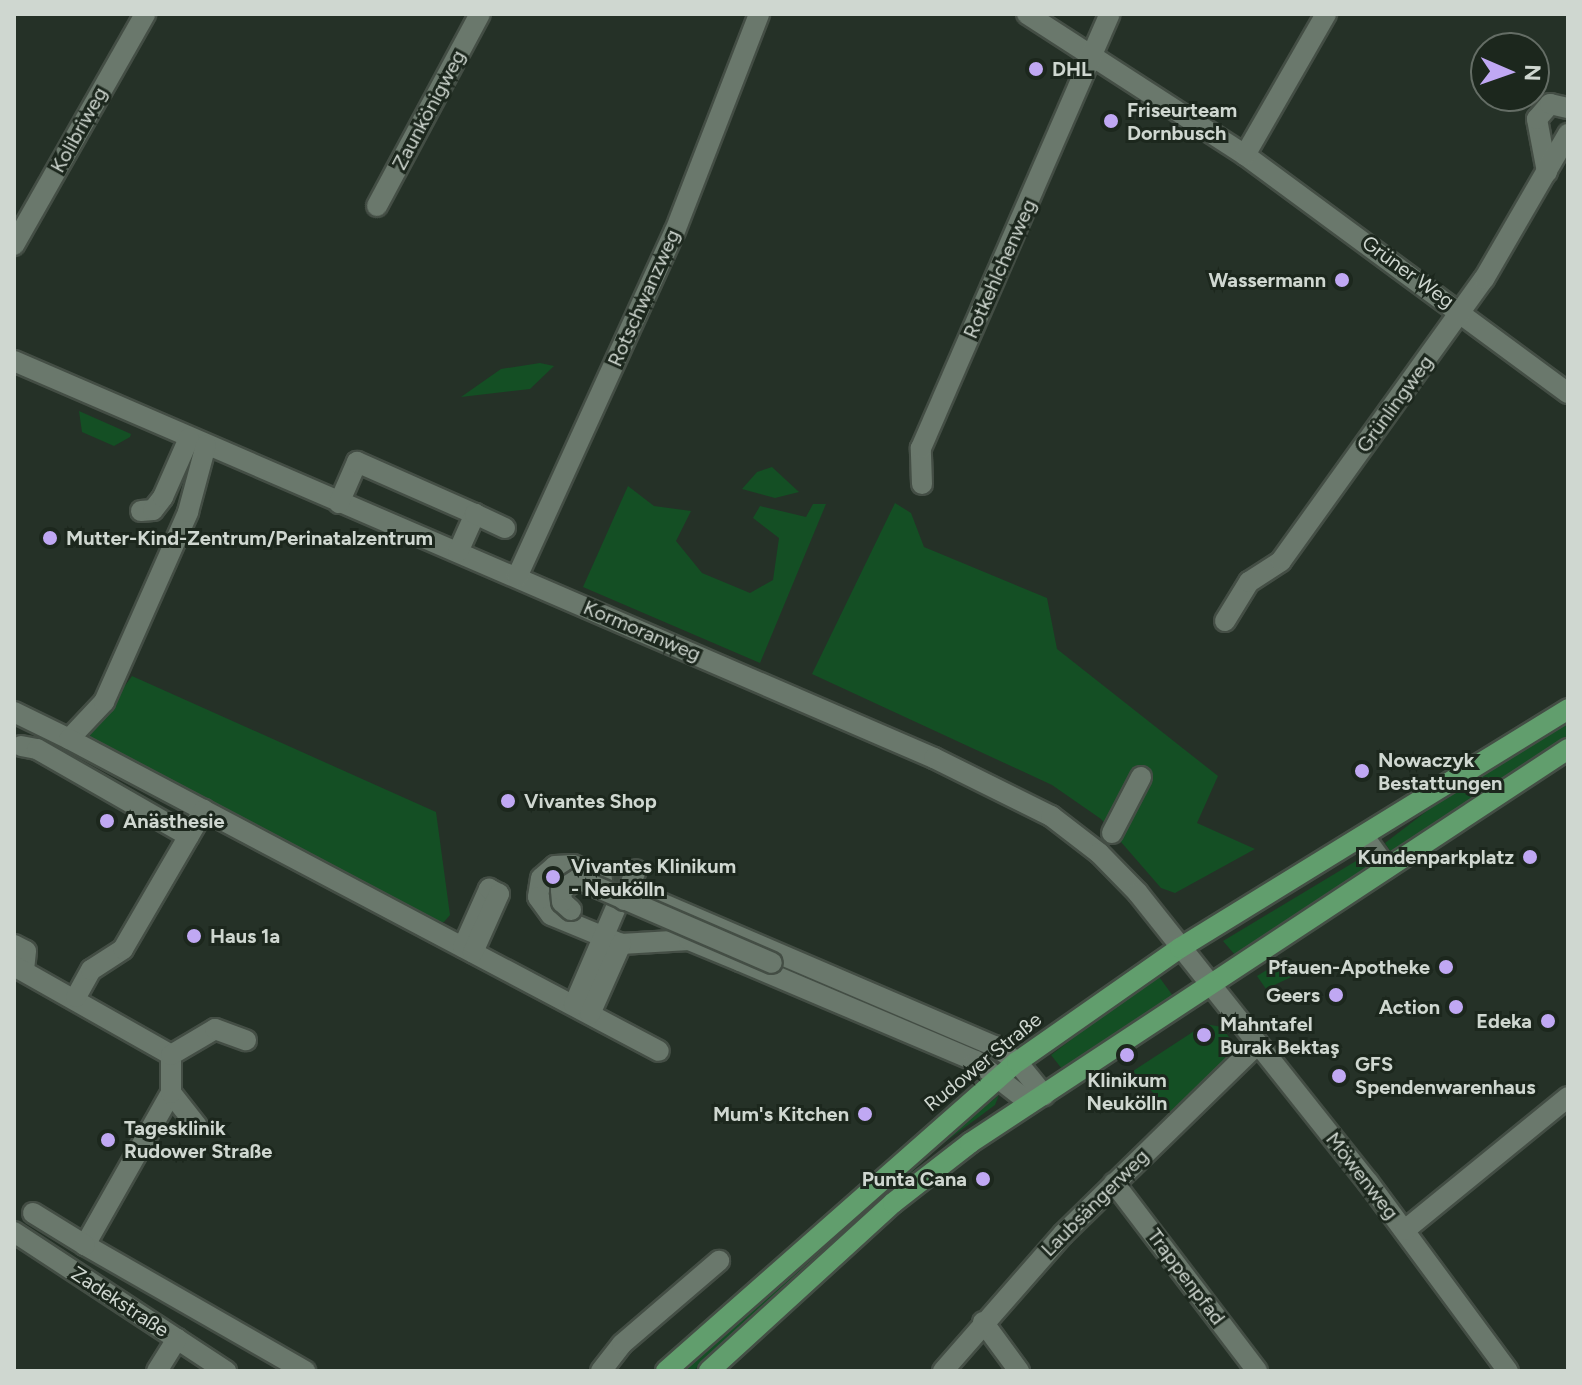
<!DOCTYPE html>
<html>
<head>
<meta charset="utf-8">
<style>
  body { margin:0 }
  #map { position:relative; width:1582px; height:1385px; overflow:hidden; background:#253127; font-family:Figtree,sans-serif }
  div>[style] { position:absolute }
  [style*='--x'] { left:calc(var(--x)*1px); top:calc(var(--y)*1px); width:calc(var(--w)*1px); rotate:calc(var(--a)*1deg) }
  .green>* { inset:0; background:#144f24 }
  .minor-tunnel>* { height:20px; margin-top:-10px; transform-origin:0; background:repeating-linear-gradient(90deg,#3e4a40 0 20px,transparent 0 30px) }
  .roads { filter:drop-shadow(2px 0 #444e45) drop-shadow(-2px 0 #444e45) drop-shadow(0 2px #444e45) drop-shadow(0 -2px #444e45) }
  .minor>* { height:20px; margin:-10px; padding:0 10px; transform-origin:10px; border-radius:10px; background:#6a786c }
  .major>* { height:20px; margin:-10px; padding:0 10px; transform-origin:10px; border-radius:10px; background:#619e6d }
  .bridges { filter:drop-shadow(2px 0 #444e45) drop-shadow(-2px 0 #444e45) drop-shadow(0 2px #444e45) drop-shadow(0 -2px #444e45) }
  .minor-bridge>* { height:20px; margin:-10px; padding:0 10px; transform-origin:10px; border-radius:10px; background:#6a786c }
  .dots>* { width:22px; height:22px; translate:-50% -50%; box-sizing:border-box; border:4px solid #1c271d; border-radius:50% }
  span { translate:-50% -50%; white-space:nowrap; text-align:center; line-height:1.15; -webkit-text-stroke:6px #1c271d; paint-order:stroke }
  .poi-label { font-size:20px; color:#cfd7d0; font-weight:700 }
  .left { translate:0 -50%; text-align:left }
  .right { translate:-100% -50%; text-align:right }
  .street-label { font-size:20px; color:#cfd7d0 }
  .frame { position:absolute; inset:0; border:16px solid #cfd7d0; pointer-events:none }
  .north { position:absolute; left:1470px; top:32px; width:80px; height:80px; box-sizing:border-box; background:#1c271d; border:2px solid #646d65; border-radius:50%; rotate:92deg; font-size:22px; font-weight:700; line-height:32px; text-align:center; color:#cfd7d0 }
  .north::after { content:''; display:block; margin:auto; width:28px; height:36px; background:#c0a8f3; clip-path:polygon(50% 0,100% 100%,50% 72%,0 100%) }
</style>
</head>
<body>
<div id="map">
  <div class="green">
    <div style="clip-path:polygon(540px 363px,554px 366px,530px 389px,461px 397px,501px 369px)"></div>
    <div style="clip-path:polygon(79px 411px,131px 434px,130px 437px,114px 446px,82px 432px)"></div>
    <div style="clip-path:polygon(772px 467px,799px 492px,775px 498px,742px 489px,757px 472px)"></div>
    <div style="clip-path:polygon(628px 486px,654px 506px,691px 511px,676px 541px,702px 573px,750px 593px,773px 580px,779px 538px,753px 518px,760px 506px,806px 517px,813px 504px,826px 504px,760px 663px,583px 587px)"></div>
    <div style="clip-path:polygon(895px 503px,911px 513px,924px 547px,1047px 598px,1057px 649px,1218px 776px,1197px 823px,1255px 849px,1175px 893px,1161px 888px,1101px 819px,1052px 785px,812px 674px)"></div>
    <div style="clip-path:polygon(132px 676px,436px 812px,450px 915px,444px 922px,431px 922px,85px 740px)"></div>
    <div style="clip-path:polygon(1568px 721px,1568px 738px,1391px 852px,1385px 843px,1445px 797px)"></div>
    <div style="clip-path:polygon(1361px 858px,1368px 869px,1235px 955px,1223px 941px)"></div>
    <div style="clip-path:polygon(1288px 957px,1300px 973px,1266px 989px,1257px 976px)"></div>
    <div style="clip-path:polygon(1157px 974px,1173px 996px,1062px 1069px,1051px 1055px)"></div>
    <div style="clip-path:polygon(1205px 1024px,1222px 1027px,1233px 1043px,1232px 1054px,1171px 1112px,1133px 1071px)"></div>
    <div style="clip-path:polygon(999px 1095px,995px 1105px,941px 1145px,693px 1371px,684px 1371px,864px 1206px)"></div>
  </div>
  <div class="minor-tunnel">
    <div style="--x:611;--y:883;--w:48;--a:21.8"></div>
  </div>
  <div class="roads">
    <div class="minor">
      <div style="--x:1027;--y:14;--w:260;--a:32.9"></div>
      <div style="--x:1245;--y:155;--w:401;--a:36.4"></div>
      <div style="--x:1245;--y:155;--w:163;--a:-60.1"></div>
      <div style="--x:1547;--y:172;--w:54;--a:-100.7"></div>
      <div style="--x:1537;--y:119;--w:20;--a:-49"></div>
      <div style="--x:1550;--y:104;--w:18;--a:13"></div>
      <div style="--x:377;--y:206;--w:218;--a:-61.8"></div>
      <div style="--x:14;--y:245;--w:266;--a:-60.4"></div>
      <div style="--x:14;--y:361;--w:1002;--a:23.34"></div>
      <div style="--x:934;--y:758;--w:131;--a:26.4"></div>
      <div style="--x:1051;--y:816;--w:61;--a:37.6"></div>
      <div style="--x:1099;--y:853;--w:56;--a:45.7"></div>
      <div style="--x:1138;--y:893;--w:369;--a:51.5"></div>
      <div style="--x:1368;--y:1182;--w:235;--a:53.5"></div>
      <div style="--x:922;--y:484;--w:36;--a:-92"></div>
      <div style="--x:921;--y:448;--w:473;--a:-66.5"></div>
      <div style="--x:339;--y:503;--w:45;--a:-66.3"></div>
      <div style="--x:357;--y:462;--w:129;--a:23.8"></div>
      <div style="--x:141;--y:511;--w:12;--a:-5"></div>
      <div style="--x:153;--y:510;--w:16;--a:-52"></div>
      <div style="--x:163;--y:497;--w:64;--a:-66.2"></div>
      <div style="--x:458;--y:552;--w:42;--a:-65.9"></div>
      <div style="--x:475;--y:514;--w:33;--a:25"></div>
      <div style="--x:517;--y:577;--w:380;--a:-65.5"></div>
      <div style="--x:675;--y:231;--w:233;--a:-68.8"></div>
      <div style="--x:1225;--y:621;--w:46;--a:-58.4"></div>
      <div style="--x:1249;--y:582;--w:38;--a:-33"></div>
      <div style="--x:1281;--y:561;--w:347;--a:-54.3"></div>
      <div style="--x:1484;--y:279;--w:168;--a:-59.9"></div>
      <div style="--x:14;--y:712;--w:61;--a:26.1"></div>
      <div style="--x:69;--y:739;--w:51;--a:-46.6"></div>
      <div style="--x:104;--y:702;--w:208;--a:-66.1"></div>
      <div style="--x:188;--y:512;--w:69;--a:-75"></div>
      <div style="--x:69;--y:739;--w:667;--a:27.87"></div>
      <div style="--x:21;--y:746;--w:16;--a:11"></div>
      <div style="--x:37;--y:749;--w:175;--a:29.8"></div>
      <div style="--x:1112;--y:833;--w:63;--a:-62.6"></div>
      <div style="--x:1365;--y:838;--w:37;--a:54"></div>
      <div style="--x:602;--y:879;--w:32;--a:-154"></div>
      <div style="--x:573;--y:865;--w:18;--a:177"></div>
      <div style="--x:555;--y:866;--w:18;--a:139"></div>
      <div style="--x:541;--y:878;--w:19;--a:99"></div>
      <div style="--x:538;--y:897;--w:22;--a:54"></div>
      <div style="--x:551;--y:915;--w:76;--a:22.5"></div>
      <div style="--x:621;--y:944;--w:68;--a:-3.4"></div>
      <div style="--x:689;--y:940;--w:55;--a:22.4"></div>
      <div style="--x:740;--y:961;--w:256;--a:23"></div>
      <div style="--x:976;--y:1061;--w:68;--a:37.9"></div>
      <div style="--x:656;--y:901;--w:369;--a:23.2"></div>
      <div style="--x:995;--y:1046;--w:27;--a:36"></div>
      <div style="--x:1017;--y:1062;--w:43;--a:50.7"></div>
      <div style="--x:14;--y:945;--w:13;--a:27"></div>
      <div style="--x:26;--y:951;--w:20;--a:96"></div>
      <div style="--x:463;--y:947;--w:64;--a:-65.9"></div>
      <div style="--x:489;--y:889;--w:11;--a:27"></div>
      <div style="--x:499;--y:894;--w:64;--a:114.1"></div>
      <div style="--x:14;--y:966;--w:180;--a:29.5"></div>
      <div style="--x:76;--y:997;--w:31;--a:-61"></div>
      <div style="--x:91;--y:970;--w:38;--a:-33"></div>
      <div style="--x:123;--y:949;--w:161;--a:-59.8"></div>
      <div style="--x:574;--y:1005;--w:109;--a:-66.7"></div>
      <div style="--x:590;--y:1014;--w:77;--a:-66.1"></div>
      <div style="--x:171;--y:1093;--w:175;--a:119.5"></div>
      <div style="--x:85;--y:1245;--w:254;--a:29.8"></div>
      <div style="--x:197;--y:1126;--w:42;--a:-128.2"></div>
      <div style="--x:171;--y:1093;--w:38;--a:-90"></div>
      <div style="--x:171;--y:1055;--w:51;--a:-30.6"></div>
      <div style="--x:215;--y:1029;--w:33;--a:20"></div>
      <div style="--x:1114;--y:1183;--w:236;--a:52.7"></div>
      <div style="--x:33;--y:1213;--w:61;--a:31.6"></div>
      <div style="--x:1405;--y:1230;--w:210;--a:-39.2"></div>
      <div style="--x:14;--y:1232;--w:254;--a:33.3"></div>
      <div style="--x:983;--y:1322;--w:61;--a:53.7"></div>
      <div style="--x:157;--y:1371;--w:38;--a:-58"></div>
      <div style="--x:601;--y:1371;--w:34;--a:-52"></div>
      <div style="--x:622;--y:1344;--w:128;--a:-40.6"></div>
      <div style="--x:943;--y:1371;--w:182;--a:-48.8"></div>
      <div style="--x:1063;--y:1234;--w:272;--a:-44.3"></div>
    </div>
    <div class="major">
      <div style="--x:666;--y:1371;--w:468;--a:-41.4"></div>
      <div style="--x:1017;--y:1062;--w:199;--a:-35"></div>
      <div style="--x:1180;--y:948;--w:456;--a:-31.6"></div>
      <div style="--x:709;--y:1371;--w:249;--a:-42.4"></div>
      <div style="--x:893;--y:1203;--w:98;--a:-37.9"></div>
      <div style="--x:970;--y:1143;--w:716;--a:-33.38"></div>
    </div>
  </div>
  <div class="bridges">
    <div class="minor-bridge">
      <div style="--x:624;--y:900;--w:32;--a:-68"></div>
      <div style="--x:571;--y:910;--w:12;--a:-138"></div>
      <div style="--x:562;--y:902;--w:12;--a:-95"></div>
      <div style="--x:561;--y:890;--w:20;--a:-33"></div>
      <div style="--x:578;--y:879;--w:211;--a:23.4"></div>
    </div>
  </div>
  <div class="dots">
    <div style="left:1036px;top:69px;background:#c0a8f3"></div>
    <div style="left:1111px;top:121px;background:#c0a8f3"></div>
    <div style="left:1342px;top:280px;background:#c0a8f3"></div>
    <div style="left:50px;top:538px;background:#c0a8f3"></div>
    <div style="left:1362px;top:771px;background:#c0a8f3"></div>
    <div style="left:508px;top:801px;background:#c0a8f3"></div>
    <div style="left:107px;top:821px;background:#c0a8f3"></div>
    <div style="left:1530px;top:857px;background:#c0a8f3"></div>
    <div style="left:553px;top:877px;background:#c0a8f3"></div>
    <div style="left:194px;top:936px;background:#c0a8f3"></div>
    <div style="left:1446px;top:967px;background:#c0a8f3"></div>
    <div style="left:1336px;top:995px;background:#c0a8f3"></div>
    <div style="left:1456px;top:1007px;background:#c0a8f3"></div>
    <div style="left:1548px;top:1021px;background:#c0a8f3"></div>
    <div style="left:1204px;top:1035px;background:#c0a8f3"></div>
    <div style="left:1127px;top:1055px;background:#c0a8f3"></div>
    <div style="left:1339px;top:1076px;background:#c0a8f3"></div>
    <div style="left:865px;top:1114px;background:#c0a8f3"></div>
    <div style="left:108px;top:1140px;background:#c0a8f3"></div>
    <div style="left:983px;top:1179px;background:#c0a8f3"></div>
  </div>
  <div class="poi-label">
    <span class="left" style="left:1052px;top:69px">DHL</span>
    <span class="left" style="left:1127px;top:122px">Friseurteam<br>Dornbusch</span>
    <span class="right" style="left:1326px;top:280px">Wassermann</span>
    <span class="left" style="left:66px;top:538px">Mutter-Kind-Zentrum/Perinatalzentrum</span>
    <span class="left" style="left:1378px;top:772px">Nowaczyk<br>Bestattungen</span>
    <span class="left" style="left:524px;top:801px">Vivantes Shop</span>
    <span class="left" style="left:123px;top:821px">Anästhesie</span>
    <span class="right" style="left:1514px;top:857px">Kundenparkplatz</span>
    <span class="left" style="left:571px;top:878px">Vivantes Klinikum<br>- Neukölln</span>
    <span class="left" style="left:210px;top:936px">Haus 1a</span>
    <span class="right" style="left:1430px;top:967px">Pfauen-Apotheke</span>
    <span class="right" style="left:1320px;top:995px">Geers</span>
    <span class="right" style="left:1440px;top:1007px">Action</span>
    <span class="right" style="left:1532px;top:1021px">Edeka</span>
    <span class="left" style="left:1220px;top:1036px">Mahntafel<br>Burak Bektaş</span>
    <span class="left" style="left:1355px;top:1076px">GFS<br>Spendenwarenhaus</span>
    <span style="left:1127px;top:1092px">Klinikum<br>Neukölln</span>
    <span class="right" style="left:849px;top:1114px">Mum's Kitchen</span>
    <span class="left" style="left:124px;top:1140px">Tagesklinik<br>Rudower Straße</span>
    <span class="right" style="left:967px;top:1179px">Punta Cana</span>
  </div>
  <div class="street-label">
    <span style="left:429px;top:110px;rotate:-62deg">Zaunkönigweg</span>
    <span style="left:79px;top:130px;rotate:-61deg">Kolibriweg</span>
    <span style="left:1000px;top:269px;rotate:-66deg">Rotkehlchenweg</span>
    <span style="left:1408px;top:272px;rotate:36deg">Grüner Weg</span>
    <span style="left:644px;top:298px;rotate:-66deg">Rotschwanzweg</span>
    <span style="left:1395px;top:404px;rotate:-54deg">Grünlingweg</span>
    <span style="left:642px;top:631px;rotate:23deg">Kormoranweg</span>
    <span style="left:983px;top:1062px;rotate:-39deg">Rudower Straße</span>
    <span style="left:1362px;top:1176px;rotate:52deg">Möwenweg</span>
    <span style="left:1095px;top:1203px;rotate:-45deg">Laubsängerweg</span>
    <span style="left:1186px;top:1277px;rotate:53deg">Trappenpfad</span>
    <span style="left:120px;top:1302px;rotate:33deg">Zadekstraße</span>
  </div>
  <div class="frame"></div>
  <div class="north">N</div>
</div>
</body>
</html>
